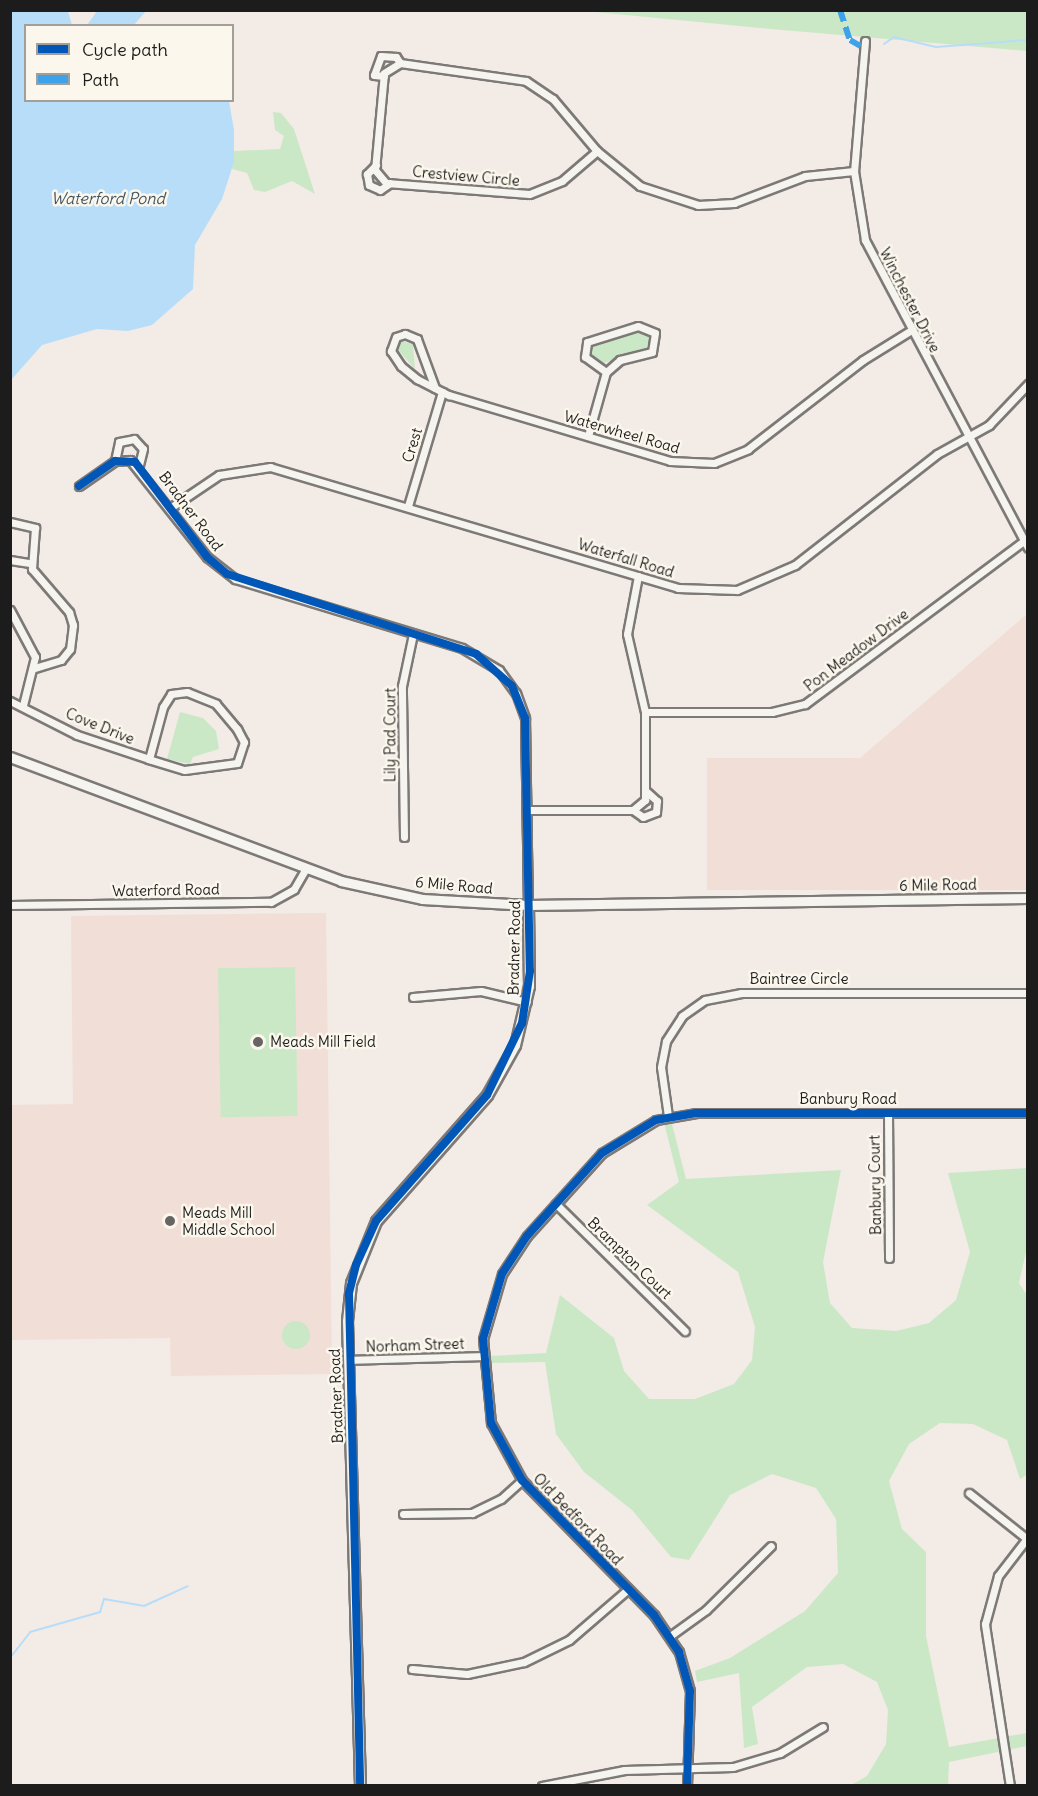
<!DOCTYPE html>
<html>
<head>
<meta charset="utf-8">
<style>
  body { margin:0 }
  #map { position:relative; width:1038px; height:1796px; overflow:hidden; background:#f3ebe6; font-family:Delius,sans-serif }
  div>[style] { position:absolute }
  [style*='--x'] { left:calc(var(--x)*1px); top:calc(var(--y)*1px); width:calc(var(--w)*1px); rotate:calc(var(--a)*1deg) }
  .built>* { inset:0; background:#f1ded7 }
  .green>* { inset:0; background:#cbe8c6; transform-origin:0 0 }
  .round { border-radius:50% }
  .water>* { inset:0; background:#b8ddf8 }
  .stream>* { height:2px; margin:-1px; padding:0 1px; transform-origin:1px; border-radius:1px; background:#b8ddf8 }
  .roads { filter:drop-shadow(2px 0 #7d7977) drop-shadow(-2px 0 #7d7977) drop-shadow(0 2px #7d7977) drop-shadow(0 -2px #7d7977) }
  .street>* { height:7px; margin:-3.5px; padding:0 3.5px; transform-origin:3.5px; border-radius:3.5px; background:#f6f4ef }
  .secondary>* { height:9px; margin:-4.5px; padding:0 4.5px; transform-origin:4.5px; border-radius:4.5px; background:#f6f4ef }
  .quiet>* { height:6px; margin-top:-3px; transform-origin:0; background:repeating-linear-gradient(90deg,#3da2ea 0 12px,transparent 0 18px) }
  .cycleway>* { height:8px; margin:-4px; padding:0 4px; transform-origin:4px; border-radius:4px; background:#0057b8 }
  .dots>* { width:16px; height:16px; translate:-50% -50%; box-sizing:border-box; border:3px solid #fbf7ec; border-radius:50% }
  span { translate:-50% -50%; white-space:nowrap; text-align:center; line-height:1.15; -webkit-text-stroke:5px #fbf7ec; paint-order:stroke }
  .street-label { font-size:15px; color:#1c1c1c }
  .poi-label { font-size:15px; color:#1c1c1c }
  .left { translate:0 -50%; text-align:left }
  .water-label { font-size:16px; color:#435460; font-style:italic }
  .frame { position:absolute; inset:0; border:12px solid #1c1c1c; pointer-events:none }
  .legend { position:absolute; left:24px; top:24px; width:210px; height:78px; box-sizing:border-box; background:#fbf7ec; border:2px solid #a29f99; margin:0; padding:8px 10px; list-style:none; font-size:18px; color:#1c1c1c }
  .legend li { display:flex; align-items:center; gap:12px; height:30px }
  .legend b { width:30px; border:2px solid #a29f99 }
</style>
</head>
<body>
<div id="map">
  <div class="built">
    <div style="clip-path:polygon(1027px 614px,1027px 890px,707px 890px,707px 758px,860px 758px)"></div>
    <div style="clip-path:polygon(326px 913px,332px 1374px,171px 1376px,170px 1338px,11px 1340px,10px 1105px,73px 1104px,71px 916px)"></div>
  </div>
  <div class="green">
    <div style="clip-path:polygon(585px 11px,1027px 11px,1027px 51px,760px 28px)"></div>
    <div style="clip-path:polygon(273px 112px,281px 113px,294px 129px,315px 194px,292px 181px,265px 192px,254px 190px,247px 173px,232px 169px,234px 151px,280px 149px,284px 136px,275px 130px)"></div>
    <div style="clip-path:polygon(641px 331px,651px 339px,646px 348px,604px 363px,589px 353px,593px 344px)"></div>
    <div style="clip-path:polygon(401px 341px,413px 344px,415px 369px,397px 349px)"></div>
    <div style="clip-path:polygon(180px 712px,203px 718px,216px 731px,219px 749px,193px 757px,190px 764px,167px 759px)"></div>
    <div style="left:295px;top:967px;width:149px;height:77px;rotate:89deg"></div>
    <div style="clip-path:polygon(671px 1120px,686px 1179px,841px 1170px,823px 1262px,830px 1303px,852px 1328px,896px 1331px,929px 1323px,956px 1300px,970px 1252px,948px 1173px,1027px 1168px,1027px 1247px,1019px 1283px,1028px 1297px,1027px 1475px,1020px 1479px,1007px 1440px,973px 1424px,940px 1423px,909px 1444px,889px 1481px,902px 1529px,926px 1552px,926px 1636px,949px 1747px,1027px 1733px,1027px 1746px,949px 1762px,948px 1785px,851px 1785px,867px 1776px,886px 1744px,888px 1710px,877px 1682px,843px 1664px,807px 1667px,752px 1707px,758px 1744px,744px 1748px,739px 1673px,697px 1682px,695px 1671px,730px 1658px,805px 1611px,838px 1573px,836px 1519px,816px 1488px,772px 1474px,730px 1495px,689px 1560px,671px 1557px,632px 1510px,584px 1472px,556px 1434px,545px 1362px,489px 1363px,489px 1356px,546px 1353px,560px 1295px,614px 1338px,624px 1371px,649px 1399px,695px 1399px,734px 1384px,752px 1360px,755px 1327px,738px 1272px,647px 1205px,679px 1182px,664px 1123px)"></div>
    <div class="round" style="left:282px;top:1321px;width:28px;height:28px"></div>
  </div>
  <div class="water">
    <div style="clip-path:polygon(11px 10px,68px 11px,72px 25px,26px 26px,26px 100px,229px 101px,234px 130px,234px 162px,222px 199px,195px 245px,193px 289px,152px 325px,128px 331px,97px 329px,42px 345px,11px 380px)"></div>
    <div style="clip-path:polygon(97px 11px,97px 10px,146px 11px,134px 25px,87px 25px)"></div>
  </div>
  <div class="stream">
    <div style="--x:884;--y:44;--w:12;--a:-35"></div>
    <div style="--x:894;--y:37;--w:43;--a:13.4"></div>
    <div style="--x:936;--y:47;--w:92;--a:-4.4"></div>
    <div style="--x:10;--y:1658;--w:33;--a:-52"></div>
    <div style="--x:30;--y:1632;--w:73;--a:-15.9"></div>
    <div style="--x:100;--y:1612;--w:14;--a:-73"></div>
    <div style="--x:104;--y:1599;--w:41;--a:9.9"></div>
    <div style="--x:144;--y:1606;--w:48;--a:-24.4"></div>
  </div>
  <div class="roads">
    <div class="street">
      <div style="--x:865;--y:41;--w:130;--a:94.8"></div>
      <div style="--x:854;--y:171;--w:70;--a:80.9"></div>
      <div style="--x:865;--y:240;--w:348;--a:62.1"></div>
      <div style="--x:400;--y:63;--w:127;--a:8.1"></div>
      <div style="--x:526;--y:81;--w:32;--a:34"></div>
      <div style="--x:553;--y:99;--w:68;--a:49.8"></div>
      <div style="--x:597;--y:151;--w:46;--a:139.4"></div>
      <div style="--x:562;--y:181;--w:35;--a:158"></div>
      <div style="--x:529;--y:194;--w:143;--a:-175.6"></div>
      <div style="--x:386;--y:183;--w:17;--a:-130"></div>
      <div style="--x:375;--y:170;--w:97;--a:-84.7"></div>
      <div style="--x:384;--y:73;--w:19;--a:-32"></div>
      <div style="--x:384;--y:76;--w:10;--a:-174"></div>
      <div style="--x:374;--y:75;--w:20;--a:-70"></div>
      <div style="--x:381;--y:56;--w:15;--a:4"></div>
      <div style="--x:396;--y:57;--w:7;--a:56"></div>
      <div style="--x:597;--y:151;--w:55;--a:39.1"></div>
      <div style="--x:640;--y:186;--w:61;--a:18.1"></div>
      <div style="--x:698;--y:205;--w:36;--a:-3"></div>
      <div style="--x:734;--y:203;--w:76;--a:-20.8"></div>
      <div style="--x:805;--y:176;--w:49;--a:-5.8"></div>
      <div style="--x:376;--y:165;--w:13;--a:135"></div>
      <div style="--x:367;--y:174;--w:11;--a:80"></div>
      <div style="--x:369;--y:185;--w:12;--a:24"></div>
      <div style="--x:380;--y:190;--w:12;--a:-35"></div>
      <div style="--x:638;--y:326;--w:18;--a:22"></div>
      <div style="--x:655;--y:333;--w:19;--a:99"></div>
      <div style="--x:652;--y:352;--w:33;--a:166"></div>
      <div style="--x:620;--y:360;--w:18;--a:139"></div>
      <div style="--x:606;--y:372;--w:26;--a:-144"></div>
      <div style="--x:585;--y:357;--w:15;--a:-82"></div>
      <div style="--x:587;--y:342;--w:53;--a:-17.4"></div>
      <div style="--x:435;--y:388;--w:52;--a:-110.2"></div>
      <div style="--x:417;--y:339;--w:13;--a:-157"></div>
      <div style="--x:405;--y:334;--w:9;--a:162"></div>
      <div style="--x:396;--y:337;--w:15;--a:110"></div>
      <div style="--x:391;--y:351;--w:18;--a:56"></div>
      <div style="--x:401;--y:366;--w:21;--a:39"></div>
      <div style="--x:417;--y:379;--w:36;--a:27"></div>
      <div style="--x:449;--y:395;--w:231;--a:16.6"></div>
      <div style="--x:670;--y:461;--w:44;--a:2.6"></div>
      <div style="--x:714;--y:463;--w:37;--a:-22"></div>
      <div style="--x:748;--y:449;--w:145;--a:-37.7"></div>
      <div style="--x:863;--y:360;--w:55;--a:-31.7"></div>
      <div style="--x:588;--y:436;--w:66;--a:-74.3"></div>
      <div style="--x:115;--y:461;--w:19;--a:-78"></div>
      <div style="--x:119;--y:442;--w:15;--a:-11"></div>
      <div style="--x:134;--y:439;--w:13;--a:48"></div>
      <div style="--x:143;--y:449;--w:16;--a:104"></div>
      <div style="--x:79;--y:486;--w:44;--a:-34.8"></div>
      <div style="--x:115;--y:461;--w:15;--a:-4"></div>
      <div style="--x:130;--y:460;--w:124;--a:51.6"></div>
      <div style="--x:207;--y:557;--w:36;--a:38"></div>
      <div style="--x:235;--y:579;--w:237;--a:16.9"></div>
      <div style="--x:462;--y:648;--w:43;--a:30.7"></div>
      <div style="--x:499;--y:670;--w:29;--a:54"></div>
      <div style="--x:516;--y:693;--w:27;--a:70"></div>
      <div style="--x:525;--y:718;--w:187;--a:89.1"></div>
      <div style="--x:408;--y:506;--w:119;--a:-73.4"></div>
      <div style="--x:170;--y:508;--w:59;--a:-34"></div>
      <div style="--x:219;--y:475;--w:52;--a:-8.9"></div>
      <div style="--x:270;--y:467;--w:426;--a:16.5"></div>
      <div style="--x:678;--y:588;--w:59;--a:1.9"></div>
      <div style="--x:737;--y:590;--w:63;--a:-23.3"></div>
      <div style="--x:795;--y:565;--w:180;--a:-38"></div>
      <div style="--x:937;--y:454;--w:60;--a:-29.1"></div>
      <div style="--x:989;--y:425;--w:57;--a:-46.4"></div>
      <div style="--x:10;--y:522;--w:26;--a:13"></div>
      <div style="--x:35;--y:528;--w:41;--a:94.2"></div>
      <div style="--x:32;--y:569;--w:57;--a:49.3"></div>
      <div style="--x:69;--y:612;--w:14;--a:73"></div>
      <div style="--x:73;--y:625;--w:24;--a:97"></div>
      <div style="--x:70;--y:649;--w:14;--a:129"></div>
      <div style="--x:61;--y:660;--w:28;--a:163"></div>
      <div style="--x:10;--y:560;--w:20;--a:9"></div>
      <div style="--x:10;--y:610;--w:53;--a:62"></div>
      <div style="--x:35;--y:657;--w:49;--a:104"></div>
      <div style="--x:187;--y:692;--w:31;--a:22"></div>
      <div style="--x:216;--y:704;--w:33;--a:50"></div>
      <div style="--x:237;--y:729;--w:15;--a:62"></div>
      <div style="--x:244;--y:742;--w:22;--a:108"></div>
      <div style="--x:237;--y:763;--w:53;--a:172.5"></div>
      <div style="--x:184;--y:770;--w:37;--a:-163"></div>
      <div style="--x:149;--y:759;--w:54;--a:-74.9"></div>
      <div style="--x:163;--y:707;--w:15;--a:-58"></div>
      <div style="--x:171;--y:694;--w:16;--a:-7"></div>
      <div style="--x:10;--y:701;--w:75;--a:26.9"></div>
      <div style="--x:77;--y:735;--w:76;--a:18.4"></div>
      <div style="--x:645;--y:712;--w:127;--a:0"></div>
      <div style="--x:772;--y:712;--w:34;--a:-14"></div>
      <div style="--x:805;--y:704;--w:278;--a:-36.7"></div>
      <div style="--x:528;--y:810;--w:105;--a:0"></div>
      <div style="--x:633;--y:810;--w:16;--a:-40"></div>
      <div style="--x:645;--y:800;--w:88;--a:-90"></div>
      <div style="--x:645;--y:712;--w:80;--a:-103"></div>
      <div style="--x:627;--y:634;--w:59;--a:-79.3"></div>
      <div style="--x:633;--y:810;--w:12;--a:35"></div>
      <div style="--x:643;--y:817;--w:14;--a:-21"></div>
      <div style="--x:656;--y:812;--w:11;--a:-85"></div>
      <div style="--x:657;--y:801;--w:13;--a:-138"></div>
      <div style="--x:404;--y:837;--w:151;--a:-90.8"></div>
      <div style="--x:402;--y:686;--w:53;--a:-78.1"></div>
      <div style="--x:10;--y:905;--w:261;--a:-0.7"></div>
      <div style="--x:271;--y:902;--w:26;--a:-29"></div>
      <div style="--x:294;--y:889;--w:24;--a:-60"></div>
      <div style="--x:413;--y:997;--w:68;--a:-5"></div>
      <div style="--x:481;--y:991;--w:47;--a:13.4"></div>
      <div style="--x:888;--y:1113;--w:145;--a:89.6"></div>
      <div style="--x:668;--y:1116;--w:49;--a:-98.1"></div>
      <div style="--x:661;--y:1067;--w:26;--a:-79"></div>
      <div style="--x:666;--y:1041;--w:30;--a:-57"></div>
      <div style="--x:682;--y:1016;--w:28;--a:-35"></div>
      <div style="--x:705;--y:1000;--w:37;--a:-11"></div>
      <div style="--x:741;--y:993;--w:287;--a:0"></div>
      <div style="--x:556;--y:1204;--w:181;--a:44.6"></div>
      <div style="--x:348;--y:1360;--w:134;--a:-1.7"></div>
      <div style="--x:969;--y:1493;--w:73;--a:38.3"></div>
      <div style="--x:403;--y:1514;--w:69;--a:-0.8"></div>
      <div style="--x:472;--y:1513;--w:32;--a:-26"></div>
      <div style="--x:501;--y:1499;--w:28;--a:-42"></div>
      <div style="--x:670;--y:1636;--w:44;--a:-35.8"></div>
      <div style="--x:706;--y:1610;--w:91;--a:-44.6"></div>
      <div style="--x:412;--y:1669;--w:55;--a:5.2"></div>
      <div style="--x:467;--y:1674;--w:58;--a:-11.9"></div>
      <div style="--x:524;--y:1662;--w:50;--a:-26.1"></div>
      <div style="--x:569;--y:1640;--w:78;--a:-40.8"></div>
      <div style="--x:542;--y:1786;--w:84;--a:-11"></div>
      <div style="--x:624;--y:1770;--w:109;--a:-1.6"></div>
      <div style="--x:733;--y:1767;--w:49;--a:-16.6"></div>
      <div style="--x:780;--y:1753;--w:50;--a:-31.2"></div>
      <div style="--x:687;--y:1786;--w:95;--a:-88.2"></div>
      <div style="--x:690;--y:1691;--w:41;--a:-105.8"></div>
      <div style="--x:679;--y:1652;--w:45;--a:-124"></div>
      <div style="--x:654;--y:1615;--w:189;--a:-134.4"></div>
      <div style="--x:522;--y:1480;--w:65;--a:-118.5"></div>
      <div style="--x:491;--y:1423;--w:84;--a:-95.4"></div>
      <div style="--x:483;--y:1339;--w:68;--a:-73.7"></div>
      <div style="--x:502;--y:1274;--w:45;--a:-56.7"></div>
      <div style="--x:527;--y:1236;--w:112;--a:-47.9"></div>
      <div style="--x:602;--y:1153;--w:63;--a:-31.4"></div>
      <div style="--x:656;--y:1120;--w:41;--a:-9.9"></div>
      <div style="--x:696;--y:1113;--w:332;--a:0"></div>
      <div style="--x:1010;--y:1786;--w:164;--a:-98.8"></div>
      <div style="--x:985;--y:1624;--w:50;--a:-74.8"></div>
      <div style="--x:998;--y:1576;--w:49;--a:-52.4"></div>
    </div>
    <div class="secondary">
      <div style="--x:10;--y:757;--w:353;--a:20.5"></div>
      <div style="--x:341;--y:881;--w:83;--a:12.5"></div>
      <div style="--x:422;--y:899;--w:106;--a:3.2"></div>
      <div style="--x:528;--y:905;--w:500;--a:-0.8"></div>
      <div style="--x:360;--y:1786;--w:465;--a:-91.6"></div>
      <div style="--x:347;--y:1321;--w:38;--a:-84"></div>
      <div style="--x:351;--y:1283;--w:67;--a:-68"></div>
      <div style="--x:376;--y:1221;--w:168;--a:-48.6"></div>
      <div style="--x:487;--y:1095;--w:57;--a:-60.8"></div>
      <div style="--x:515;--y:1045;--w:61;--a:-76.7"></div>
      <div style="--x:529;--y:986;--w:81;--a:-90.7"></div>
    </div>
  </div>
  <div class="quiet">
    <div style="--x:840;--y:10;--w:32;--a:72"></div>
    <div style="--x:850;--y:40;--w:16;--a:30"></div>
  </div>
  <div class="cycleway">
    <div style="--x:79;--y:486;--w:44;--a:-34.8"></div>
    <div style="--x:115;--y:461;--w:20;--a:3"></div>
    <div style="--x:135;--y:462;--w:119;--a:52.8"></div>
    <div style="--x:207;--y:557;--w:26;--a:40"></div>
    <div style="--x:227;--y:574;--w:262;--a:17.8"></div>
    <div style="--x:476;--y:654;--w:48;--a:41.6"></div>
    <div style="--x:512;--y:686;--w:35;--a:68"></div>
    <div style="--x:525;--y:718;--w:253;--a:88.9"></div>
    <div style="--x:530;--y:971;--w:53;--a:98.7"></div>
    <div style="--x:522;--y:1023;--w:80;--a:115.9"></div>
    <div style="--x:487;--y:1095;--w:168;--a:131.4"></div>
    <div style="--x:376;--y:1221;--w:48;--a:114.4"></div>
    <div style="--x:356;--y:1265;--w:30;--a:104"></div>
    <div style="--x:349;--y:1294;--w:492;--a:88.7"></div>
    <div style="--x:687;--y:1786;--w:95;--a:-88.2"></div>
    <div style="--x:690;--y:1691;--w:41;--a:-105.8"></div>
    <div style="--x:679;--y:1652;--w:45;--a:-124"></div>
    <div style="--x:654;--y:1615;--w:189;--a:-134.4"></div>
    <div style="--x:522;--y:1480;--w:65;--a:-118.5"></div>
    <div style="--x:491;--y:1423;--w:84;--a:-95.4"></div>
    <div style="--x:483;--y:1339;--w:68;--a:-73.7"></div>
    <div style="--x:502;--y:1274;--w:45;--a:-56.7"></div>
    <div style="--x:527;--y:1236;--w:112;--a:-47.9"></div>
    <div style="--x:602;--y:1153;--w:63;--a:-31.4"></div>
    <div style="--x:656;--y:1120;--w:41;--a:-9.9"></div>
    <div style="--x:696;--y:1113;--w:332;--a:0"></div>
  </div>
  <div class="dots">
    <div style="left:258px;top:1042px;background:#676463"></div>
    <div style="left:170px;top:1221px;background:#676463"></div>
  </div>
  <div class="street-label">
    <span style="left:466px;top:176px;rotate:5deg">Crestview Circle</span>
    <span style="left:910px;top:300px;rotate:63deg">Winchester Drive</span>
    <span style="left:622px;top:432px;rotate:16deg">Waterwheel Road</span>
    <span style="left:412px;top:445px;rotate:-73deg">Crest</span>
    <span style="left:191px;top:511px;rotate:53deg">Bradner Road</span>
    <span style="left:626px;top:558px;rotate:17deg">Waterfall Road</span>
    <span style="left:856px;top:650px;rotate:-37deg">Pon Meadow Drive</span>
    <span style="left:100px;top:726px;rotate:22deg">Cove Drive</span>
    <span style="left:390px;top:735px;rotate:-90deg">Lily Pad Court</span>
    <span style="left:454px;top:885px;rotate:5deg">6 Mile Road</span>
    <span style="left:938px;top:885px;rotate:-1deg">6 Mile Road</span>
    <span style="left:166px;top:890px;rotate:-1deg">Waterford Road</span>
    <span style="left:514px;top:948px;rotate:-89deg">Bradner Road</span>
    <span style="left:799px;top:979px">Baintree Circle</span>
    <span style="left:848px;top:1099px">Banbury Road</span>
    <span style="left:875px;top:1185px;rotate:-91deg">Banbury Court</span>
    <span style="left:630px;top:1258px;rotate:44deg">Brampton Court</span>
    <span style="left:415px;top:1345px;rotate:-2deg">Norham Street</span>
    <span style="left:336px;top:1396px;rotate:-92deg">Bradner Road</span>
    <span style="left:578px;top:1519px;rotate:46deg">Old Bedford Road</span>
  </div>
  <div class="poi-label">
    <span class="left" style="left:270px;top:1042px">Meads Mill Field</span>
    <span class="left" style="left:182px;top:1221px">Meads Mill<br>Middle School</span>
  </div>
  <div class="water-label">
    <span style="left:108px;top:198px">Waterford Pond</span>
  </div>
  <div class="frame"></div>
  <ul class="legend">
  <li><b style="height:8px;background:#0057b8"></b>Cycle path</li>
  <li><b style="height:8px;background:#3da2ea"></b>Path</li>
  </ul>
</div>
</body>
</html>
